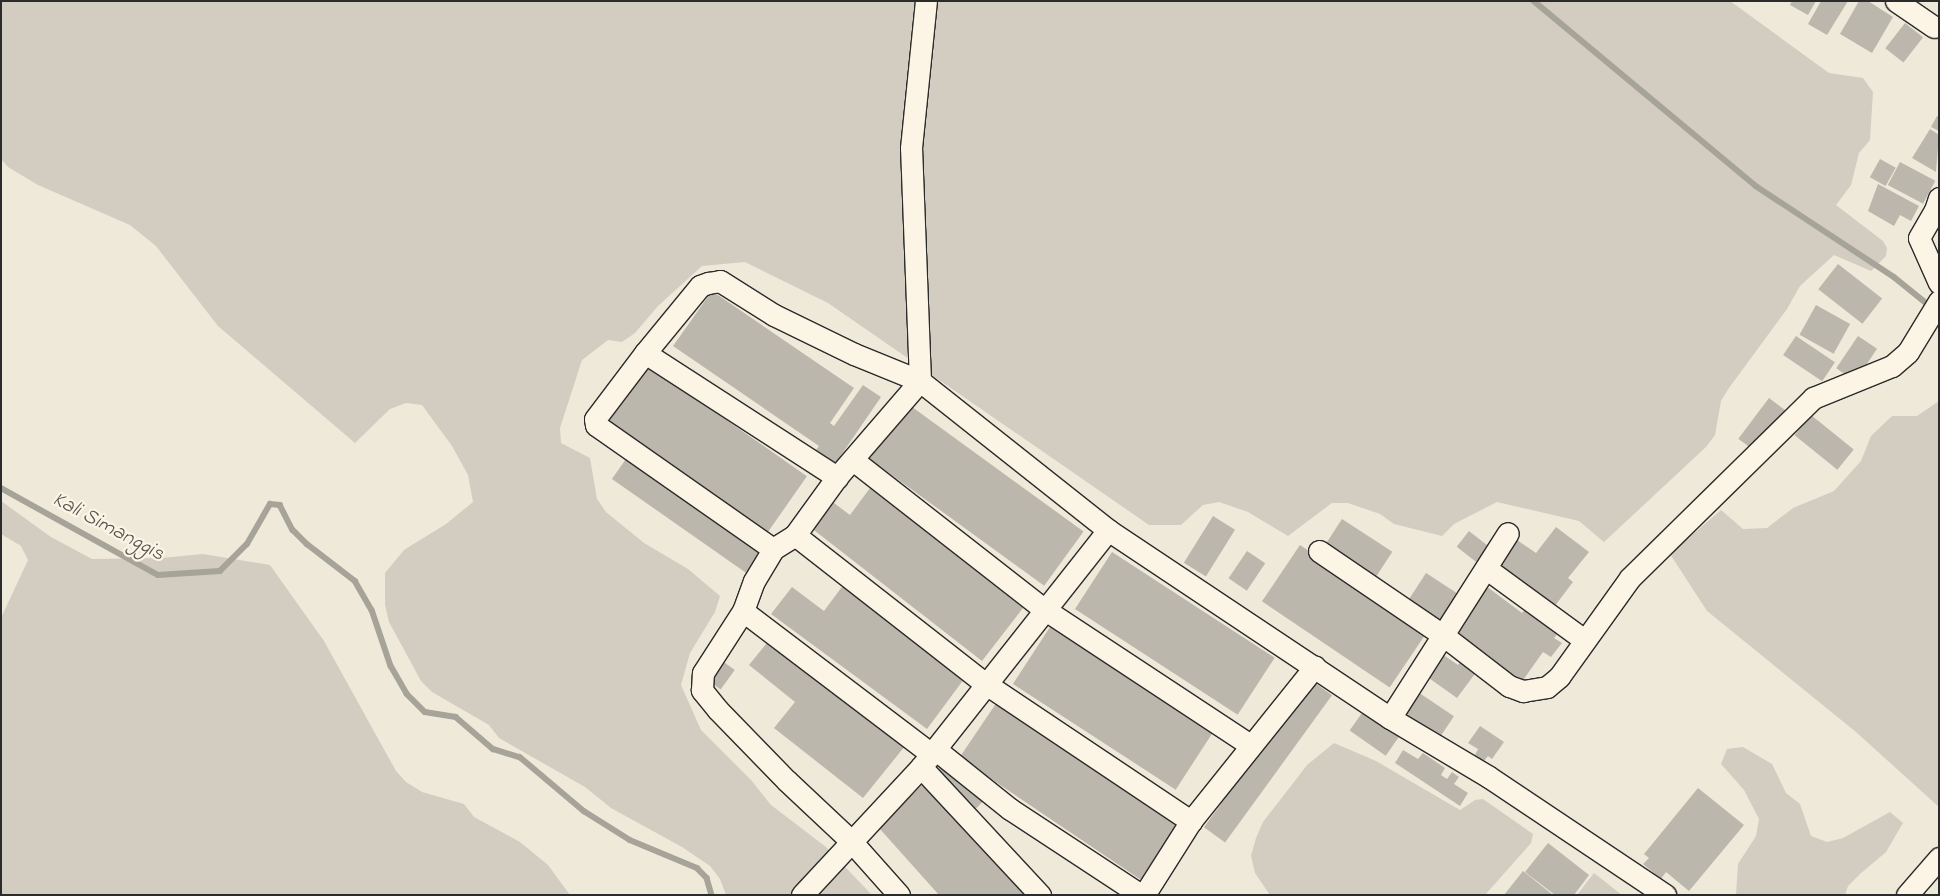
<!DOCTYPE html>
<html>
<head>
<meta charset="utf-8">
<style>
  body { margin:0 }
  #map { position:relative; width:1940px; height:896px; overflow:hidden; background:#efe9da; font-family:"Indie Flower",sans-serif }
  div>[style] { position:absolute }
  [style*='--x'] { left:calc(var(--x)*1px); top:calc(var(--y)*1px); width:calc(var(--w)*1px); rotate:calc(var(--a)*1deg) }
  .green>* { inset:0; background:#d2cdc0 }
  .stream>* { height:5.5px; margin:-2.75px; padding:0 2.75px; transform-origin:2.75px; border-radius:2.75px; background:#a6a399 }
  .building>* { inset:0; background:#bcb7ac; transform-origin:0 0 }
  .roads { filter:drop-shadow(1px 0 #2b2b2b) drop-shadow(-1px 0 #2b2b2b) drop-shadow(0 1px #2b2b2b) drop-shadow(0 -1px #2b2b2b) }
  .minor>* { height:21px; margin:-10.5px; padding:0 10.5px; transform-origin:10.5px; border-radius:10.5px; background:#fcf5e5 }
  span { translate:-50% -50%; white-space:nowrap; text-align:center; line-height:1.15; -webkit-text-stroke:4.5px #fcf5e5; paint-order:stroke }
  .water-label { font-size:21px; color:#565552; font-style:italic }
  .frame { position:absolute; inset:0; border:2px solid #2b2b2b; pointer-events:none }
</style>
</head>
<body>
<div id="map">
  <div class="green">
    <div style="clip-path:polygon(1px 1px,1730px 1px,1829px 73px,1863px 78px,1873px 92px,1870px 140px,1859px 153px,1851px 185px,1836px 205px,1883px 241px,1887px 248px,1886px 256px,1871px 271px,1834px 255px,1800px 286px,1787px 309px,1729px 388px,1721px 401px,1715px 435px,1706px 447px,1604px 542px,1579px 521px,1497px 502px,1454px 524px,1442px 536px,1394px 524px,1380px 514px,1348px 503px,1332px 503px,1288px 536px,1248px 512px,1219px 502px,1203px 505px,1181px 525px,1149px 525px,828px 303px,745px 262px,702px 266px,658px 306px,635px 333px,622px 342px,608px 340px,582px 360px,560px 428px,561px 443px,590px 458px,597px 499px,606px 512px,644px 543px,688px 569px,720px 596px,715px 612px,690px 653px,681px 685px,701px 730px,751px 780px,771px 805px,826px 847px,872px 895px,726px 895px,720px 879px,710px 866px,682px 847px,611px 808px,585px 787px,499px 738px,489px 725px,432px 692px,421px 681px,389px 622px,385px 605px,385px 573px,404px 550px,446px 524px,473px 502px,468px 475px,452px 446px,422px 405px,406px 403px,390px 409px,355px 443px,218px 326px,156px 246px,130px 225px,38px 185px,8px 167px,1px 159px)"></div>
    <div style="clip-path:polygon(1939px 401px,1939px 807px,1856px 732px,1707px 611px,1670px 554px,1721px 510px,1743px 529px,1767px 528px,1793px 508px,1834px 491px,1861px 461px,1871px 436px,1892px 416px,1917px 416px)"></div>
    <div style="clip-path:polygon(1px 501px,51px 537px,92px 559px,161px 558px,203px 554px,270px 565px,324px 641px,396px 771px,406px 782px,422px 792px,464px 804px,474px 817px,520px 842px,548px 865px,570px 895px,1px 895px,1px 618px,28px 560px,21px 546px,1px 534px)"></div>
    <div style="clip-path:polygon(1334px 743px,1376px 761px,1460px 810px,1475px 800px,1483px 799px,1533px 834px,1531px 843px,1485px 895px,1270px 895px,1255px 873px,1251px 856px,1256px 838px,1263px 822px,1307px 765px)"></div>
    <div style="clip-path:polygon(1743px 747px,1772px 764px,1786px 793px,1800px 804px,1811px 836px,1827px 842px,1843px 838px,1890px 812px,1903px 823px,1886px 852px,1860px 874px,1848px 886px,1845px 895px,1736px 895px,1738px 864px,1756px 836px,1759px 819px,1744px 790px,1721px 764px,1727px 749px)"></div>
    <div style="clip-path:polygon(1594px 873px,1622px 895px,1577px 895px)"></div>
  </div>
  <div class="stream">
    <div style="--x:1534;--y:1;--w:289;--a:39.8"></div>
    <div style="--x:1756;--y:186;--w:165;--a:33.4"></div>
    <div style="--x:1894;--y:277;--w:46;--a:38.9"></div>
    <div style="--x:1;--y:488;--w:179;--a:29"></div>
    <div style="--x:158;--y:575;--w:62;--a:-3.7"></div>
    <div style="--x:220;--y:571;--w:38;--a:-45"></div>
    <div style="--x:247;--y:544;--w:46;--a:-60.1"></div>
    <div style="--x:270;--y:504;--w:10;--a:6"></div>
    <div style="--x:280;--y:505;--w:28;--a:63"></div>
    <div style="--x:293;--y:530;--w:20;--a:45"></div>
    <div style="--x:307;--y:544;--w:61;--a:37.6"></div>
    <div style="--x:355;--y:581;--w:34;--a:60"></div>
    <div style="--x:372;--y:610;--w:59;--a:71.3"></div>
    <div style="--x:391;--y:666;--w:32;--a:60"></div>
    <div style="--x:407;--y:694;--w:25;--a:45"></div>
    <div style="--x:425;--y:712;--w:31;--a:9"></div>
    <div style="--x:456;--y:717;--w:49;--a:40.9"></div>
    <div style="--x:493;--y:749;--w:28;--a:17"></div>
    <div style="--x:520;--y:757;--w:84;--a:40.2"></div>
    <div style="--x:584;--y:811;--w:54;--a:32.2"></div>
    <div style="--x:630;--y:840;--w:73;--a:22.7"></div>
    <div style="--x:697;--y:868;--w:14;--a:45"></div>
    <div style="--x:707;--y:878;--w:18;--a:74"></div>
  </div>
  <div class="building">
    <div style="clip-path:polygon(1792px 1px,1816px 1px,1808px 15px,1790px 5px)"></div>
    <div style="clip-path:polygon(1821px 1px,1848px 1px,1827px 35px,1808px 24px)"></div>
    <div style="clip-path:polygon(1859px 1px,1868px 1px,1893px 17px,1872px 53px,1840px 34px)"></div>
    <div style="left:1905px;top:23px;width:23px;height:32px;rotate:38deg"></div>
    <div style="clip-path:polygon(1937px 116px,1939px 117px,1939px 131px,1931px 127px)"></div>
    <div style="clip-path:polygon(1930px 129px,1939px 135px,1936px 172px,1912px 158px)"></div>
    <div style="left:1880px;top:159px;width:18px;height:21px;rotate:29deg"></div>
    <div style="left:1900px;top:162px;width:40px;height:26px;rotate:28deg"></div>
    <div style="clip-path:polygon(1878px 184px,1919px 206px,1911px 221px,1900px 215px,1894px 226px,1868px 211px)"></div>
    <div style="left:1838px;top:264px;width:56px;height:32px;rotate:38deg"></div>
    <div style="clip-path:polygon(712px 291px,854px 388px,830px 423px,834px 426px,863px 385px,881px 397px,835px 464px,816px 450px,819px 446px,673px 346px)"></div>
    <div style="left:1816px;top:305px;width:39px;height:34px;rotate:29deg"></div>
    <div style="left:1796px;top:336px;width:47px;height:23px;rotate:34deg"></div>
    <div style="left:1858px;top:336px;width:23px;height:39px;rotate:34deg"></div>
    <div style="left:648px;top:365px;width:194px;height:68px;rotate:35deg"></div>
    <div style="left:1769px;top:398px;width:21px;height:51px;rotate:37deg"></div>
    <div style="left:908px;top:404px;width:217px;height:67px;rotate:36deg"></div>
    <div style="left:1811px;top:415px;width:55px;height:26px;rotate:39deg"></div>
    <div style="left:628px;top:456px;width:164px;height:28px;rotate:35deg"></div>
    <div style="clip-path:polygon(870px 488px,1023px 608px,982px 661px,810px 527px,830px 500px,850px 515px)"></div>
    <div style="left:1213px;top:516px;width:26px;height:55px;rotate:32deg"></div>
    <div style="left:1342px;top:519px;width:60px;height:34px;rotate:33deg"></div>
    <div style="clip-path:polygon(1556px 527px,1589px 552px,1568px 578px,1573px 582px,1554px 607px,1498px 565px,1517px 540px,1536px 553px)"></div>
    <div style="left:1469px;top:531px;width:28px;height:20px;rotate:38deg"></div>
    <div style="left:1300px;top:545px;width:154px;height:68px;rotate:34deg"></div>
    <div style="left:1247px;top:551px;width:22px;height:33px;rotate:34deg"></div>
    <div style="left:1112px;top:552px;width:194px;height:68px;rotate:33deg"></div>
    <div style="left:1426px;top:573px;width:38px;height:34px;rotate:33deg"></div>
    <div style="clip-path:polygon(844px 584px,967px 675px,927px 729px,771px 614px,792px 587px,824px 611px)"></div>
    <div style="clip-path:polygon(1486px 586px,1522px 613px,1526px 608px,1559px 632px,1554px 638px,1562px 643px,1551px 657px,1543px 652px,1521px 683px,1452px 632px)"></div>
    <div style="left:1050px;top:627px;width:194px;height:68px;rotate:33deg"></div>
    <div style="clip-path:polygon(770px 639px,905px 746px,863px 798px,774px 728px,795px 702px,749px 665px)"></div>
    <div style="clip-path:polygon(1442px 654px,1458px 665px,1462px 660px,1477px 671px,1457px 698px,1426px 676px)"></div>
    <div style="left:721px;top:660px;width:17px;height:24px;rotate:36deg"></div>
    <div style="left:1311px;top:680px;width:26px;height:182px;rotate:36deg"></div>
    <div style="left:1415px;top:690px;width:47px;height:27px;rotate:34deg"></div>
    <div style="left:997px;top:702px;width:220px;height:67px;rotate:34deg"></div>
    <div style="left:1364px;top:710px;width:44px;height:25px;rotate:35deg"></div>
    <div style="clip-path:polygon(1480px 726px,1504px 742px,1492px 759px,1488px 756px,1484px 761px,1475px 755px,1478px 749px,1468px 743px)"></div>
    <div style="clip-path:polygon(1403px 750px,1418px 759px,1423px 753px,1445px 768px,1441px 775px,1447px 779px,1452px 772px,1459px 777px,1454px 784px,1468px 793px,1460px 806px,1395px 763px)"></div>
    <div style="left:946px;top:762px;width:54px;height:14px;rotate:44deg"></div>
    <div style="clip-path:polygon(927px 780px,1029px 895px,939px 895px,879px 828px)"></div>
    <div style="clip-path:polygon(1698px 788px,1744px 825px,1689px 891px,1666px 872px,1661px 879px,1643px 864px,1649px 858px,1644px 854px)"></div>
    <div style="clip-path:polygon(1548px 843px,1589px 875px,1574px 895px,1555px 895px,1525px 872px)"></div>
    <div style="clip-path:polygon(1523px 871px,1553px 895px,1504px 895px)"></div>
  </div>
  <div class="roads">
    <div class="minor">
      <div style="--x:1896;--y:1;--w:46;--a:34.4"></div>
      <div style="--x:1939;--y:198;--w:13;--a:108"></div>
      <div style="--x:1935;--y:210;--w:32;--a:120"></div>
      <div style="--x:1919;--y:238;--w:49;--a:66"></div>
      <div style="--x:645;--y:353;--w:229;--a:32.9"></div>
      <div style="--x:853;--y:460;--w:242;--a:38"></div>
      <div style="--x:1044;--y:609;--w:247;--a:33.4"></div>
      <div style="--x:795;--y:535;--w:242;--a:38"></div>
      <div style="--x:986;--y:684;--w:247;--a:33.8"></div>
      <div style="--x:773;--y:549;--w:216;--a:-145"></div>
      <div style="--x:596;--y:425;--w:6;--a:-99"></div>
      <div style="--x:595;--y:419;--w:83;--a:-52.9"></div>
      <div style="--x:645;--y:353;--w:87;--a:-50.6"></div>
      <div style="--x:700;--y:286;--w:9;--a:-21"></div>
      <div style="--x:708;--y:283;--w:12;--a:-9"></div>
      <div style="--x:720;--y:281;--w:64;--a:32.2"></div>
      <div style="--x:774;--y:315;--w:89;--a:26"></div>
      <div style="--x:854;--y:354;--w:71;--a:22.2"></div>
      <div style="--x:920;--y:381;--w:240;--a:38.4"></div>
      <div style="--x:1108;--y:530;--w:339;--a:33.7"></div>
      <div style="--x:1390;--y:718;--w:115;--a:30.8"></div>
      <div style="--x:1489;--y:777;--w:212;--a:33.8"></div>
      <div style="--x:1319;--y:551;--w:151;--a:34.2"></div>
      <div style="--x:1444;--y:636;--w:82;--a:37.6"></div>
      <div style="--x:1509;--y:686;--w:15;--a:20"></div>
      <div style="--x:1523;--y:691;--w:24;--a:-9"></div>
      <div style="--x:1547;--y:687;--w:16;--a:-40"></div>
      <div style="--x:1559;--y:677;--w:122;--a:-54.4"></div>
      <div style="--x:1630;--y:578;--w:257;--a:-44.5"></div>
      <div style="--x:1813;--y:398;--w:85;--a:-22.1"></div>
      <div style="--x:1892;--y:366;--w:21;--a:-41"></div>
      <div style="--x:1908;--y:352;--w:60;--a:-58.7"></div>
      <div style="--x:1487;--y:569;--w:119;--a:36.1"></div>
      <div style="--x:743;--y:611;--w:235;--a:37.2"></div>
      <div style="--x:1390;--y:718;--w:219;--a:-57.5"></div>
      <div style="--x:935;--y:749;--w:96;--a:38.7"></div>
      <div style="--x:1010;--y:809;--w:157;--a:33.3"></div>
      <div style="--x:921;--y:767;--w:175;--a:47.1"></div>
      <div style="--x:802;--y:895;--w:175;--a:-47.1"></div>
      <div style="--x:921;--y:767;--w:302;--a:-51.7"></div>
      <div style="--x:899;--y:895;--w:72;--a:-131.6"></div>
      <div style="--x:851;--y:841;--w:88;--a:-136.8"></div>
      <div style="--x:787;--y:781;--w:99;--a:-134.2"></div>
      <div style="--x:718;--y:710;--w:26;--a:-129"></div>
      <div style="--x:702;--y:690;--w:17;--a:-87"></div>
      <div style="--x:703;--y:673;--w:74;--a:-57.2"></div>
      <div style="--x:743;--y:611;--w:32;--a:-70"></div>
      <div style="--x:754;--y:581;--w:37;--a:-59"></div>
      <div style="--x:773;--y:549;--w:26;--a:-32"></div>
      <div style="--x:795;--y:535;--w:72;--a:-54.1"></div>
      <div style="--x:837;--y:477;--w:127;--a:-49.2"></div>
      <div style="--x:920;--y:381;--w:233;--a:-92.2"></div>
      <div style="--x:911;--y:148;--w:148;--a:-84.2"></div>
      <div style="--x:1144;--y:895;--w:88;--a:-57.6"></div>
      <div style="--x:1191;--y:821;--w:198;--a:-51.3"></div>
      <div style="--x:1907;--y:895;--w:49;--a:-49.1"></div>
    </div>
  </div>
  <div class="water-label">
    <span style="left:108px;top:527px;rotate:28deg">Kali Simanggis</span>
  </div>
  <div class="frame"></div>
</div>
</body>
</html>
